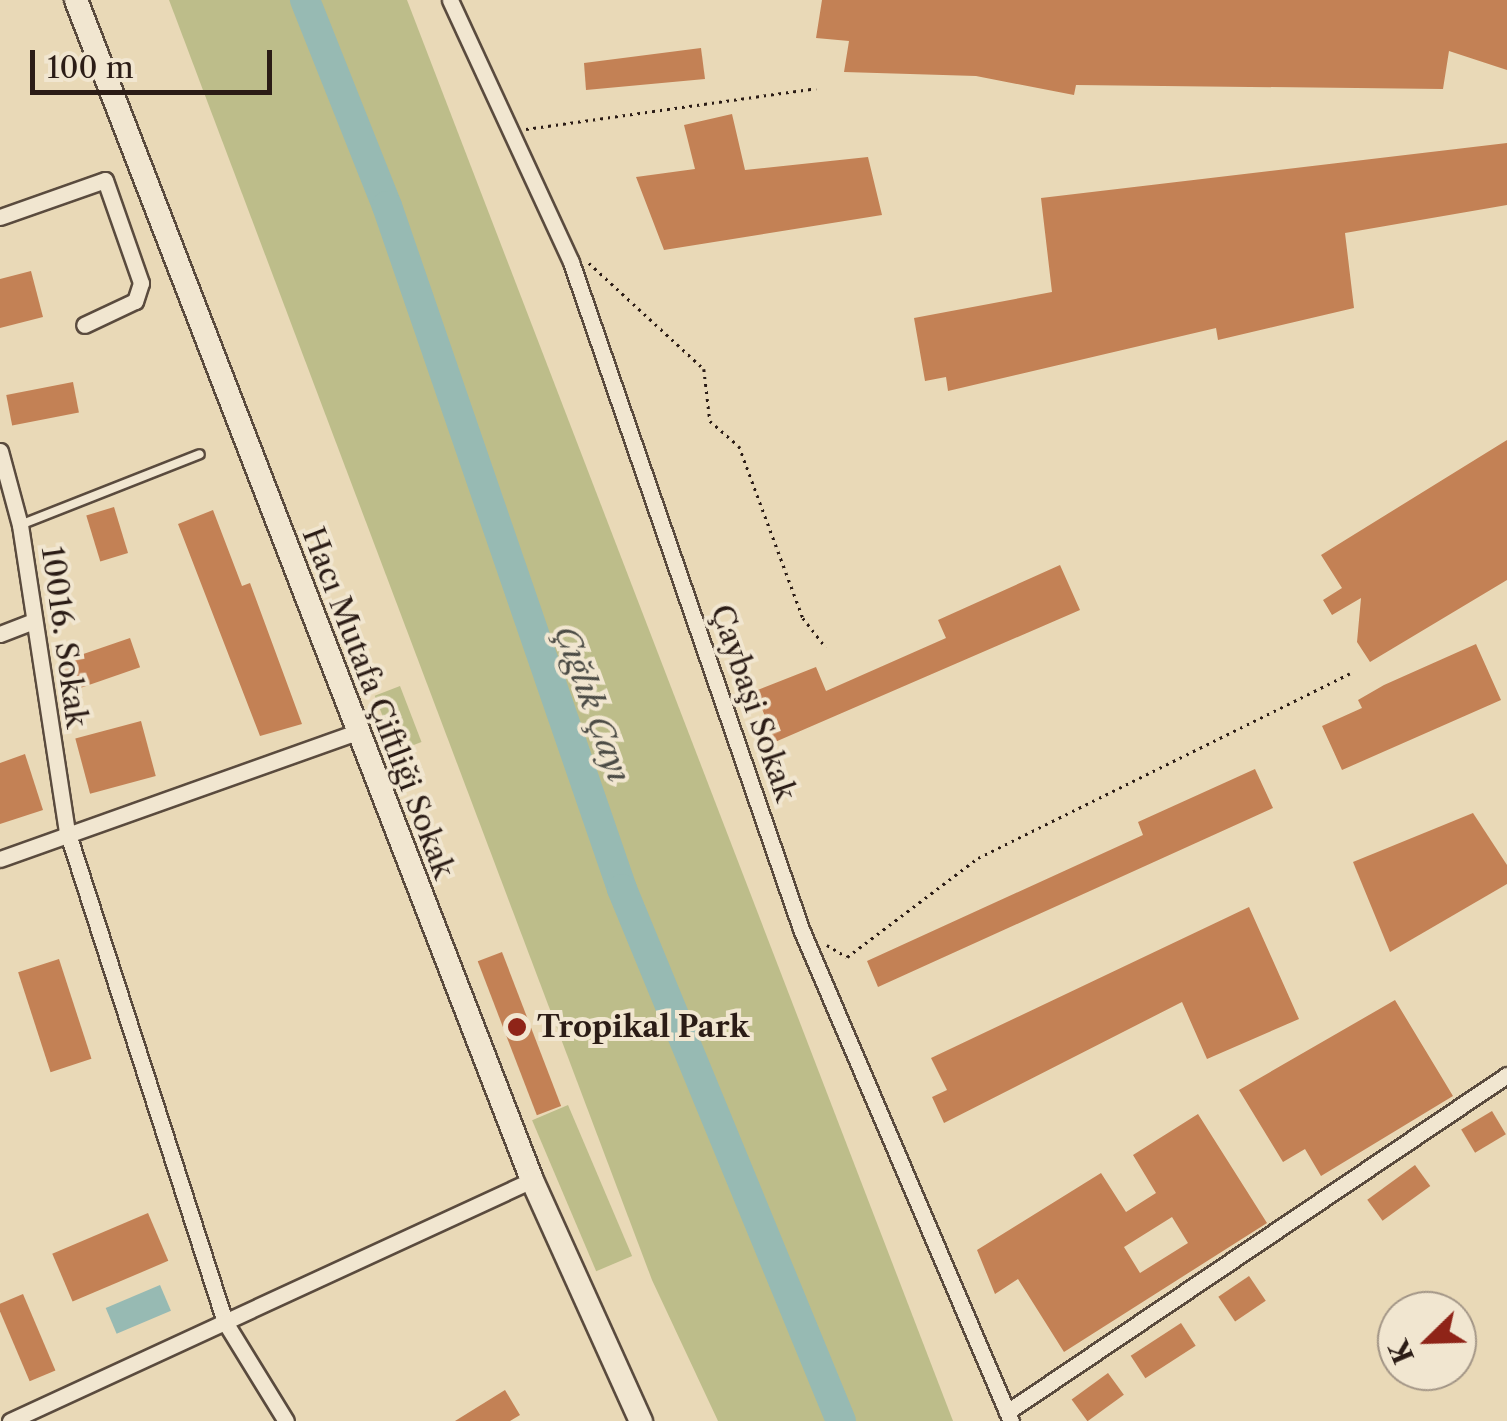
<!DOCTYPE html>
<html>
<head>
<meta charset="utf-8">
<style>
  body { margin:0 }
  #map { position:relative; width:1507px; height:1421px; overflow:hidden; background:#e9d9b7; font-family:"Libre Caslon Text",serif }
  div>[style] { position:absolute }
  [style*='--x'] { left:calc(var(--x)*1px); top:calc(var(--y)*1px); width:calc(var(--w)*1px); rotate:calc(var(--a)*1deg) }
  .green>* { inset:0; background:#bdbd8a; transform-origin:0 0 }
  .water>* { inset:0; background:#97bab3; transform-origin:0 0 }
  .river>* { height:30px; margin:-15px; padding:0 15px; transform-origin:15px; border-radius:15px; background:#97bab3 }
  .building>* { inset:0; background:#c38155; transform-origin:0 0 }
  .path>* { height:2.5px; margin-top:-1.25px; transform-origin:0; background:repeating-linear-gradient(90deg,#2b1c16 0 2.5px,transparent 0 7.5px) }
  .roads { filter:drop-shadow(2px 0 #5a4b3e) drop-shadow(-2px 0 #5a4b3e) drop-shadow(0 2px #5a4b3e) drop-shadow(0 -2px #5a4b3e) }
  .lane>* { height:8px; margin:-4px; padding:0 4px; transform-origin:4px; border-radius:4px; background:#f1e6d0 }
  .street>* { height:15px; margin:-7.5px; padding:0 7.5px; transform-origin:7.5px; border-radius:7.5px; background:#f1e6d0 }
  .secondary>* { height:22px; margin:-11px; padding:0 11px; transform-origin:11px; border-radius:11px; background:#f1e6d0 }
  .dots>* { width:28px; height:28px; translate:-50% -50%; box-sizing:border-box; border:5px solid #f1e6d0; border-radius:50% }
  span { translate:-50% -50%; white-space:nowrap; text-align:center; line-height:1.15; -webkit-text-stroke:8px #f1e6d0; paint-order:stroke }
  .street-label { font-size:30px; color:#2b1c16 }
  .poi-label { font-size:30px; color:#2b1c16; font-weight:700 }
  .left { translate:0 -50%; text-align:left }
  .water-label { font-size:32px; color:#4b4b45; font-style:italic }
  .north { position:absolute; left:1377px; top:1291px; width:100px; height:100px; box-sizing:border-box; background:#f1e6d0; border:2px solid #a29586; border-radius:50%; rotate:247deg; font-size:28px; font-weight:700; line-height:40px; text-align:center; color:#2b1c16 }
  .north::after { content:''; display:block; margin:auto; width:35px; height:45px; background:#8f2418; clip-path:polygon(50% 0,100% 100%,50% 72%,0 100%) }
  .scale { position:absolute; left:30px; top:50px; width:242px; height:45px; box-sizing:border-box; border:5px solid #2b1c16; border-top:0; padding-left:12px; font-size:30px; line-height:35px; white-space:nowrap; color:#2b1c16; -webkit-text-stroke:8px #f1e6d0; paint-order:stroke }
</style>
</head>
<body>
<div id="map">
  <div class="green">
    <div style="clip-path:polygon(169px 0,407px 0,953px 1421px,718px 1421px,652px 1280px)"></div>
    <div style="left:400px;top:686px;width:60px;height:27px;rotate:69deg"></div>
    <div style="left:568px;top:1105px;width:164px;height:39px;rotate:67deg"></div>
  </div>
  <div class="water">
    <div style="left:160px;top:1285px;width:28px;height:59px;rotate:67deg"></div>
  </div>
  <div class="river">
    <div style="--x:305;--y:0;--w:222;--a:68.3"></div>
    <div style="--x:387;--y:206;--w:722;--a:71.01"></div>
    <div style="--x:622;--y:889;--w:575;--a:67.63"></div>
  </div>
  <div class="building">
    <div style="clip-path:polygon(822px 0,1507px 0,1507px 70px,1449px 51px,1443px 89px,1076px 85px,1074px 95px,976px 76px,844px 72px,849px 41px,816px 38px)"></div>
    <div style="clip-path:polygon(701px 48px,705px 79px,586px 90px,584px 63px)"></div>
    <div style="clip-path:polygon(732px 114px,745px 170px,868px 157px,882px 215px,664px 250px,636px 177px,695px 169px,684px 125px)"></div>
    <div style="clip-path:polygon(1507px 143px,1507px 205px,1345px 233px,1354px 308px,1218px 340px,1216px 328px,948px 391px,946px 377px,925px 381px,914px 318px,1052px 292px,1041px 198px)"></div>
    <div style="clip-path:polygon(31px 271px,43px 317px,0 328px,0 279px)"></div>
    <div style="left:73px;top:382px;width:31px;height:68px;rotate:79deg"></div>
    <div style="clip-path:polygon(1507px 440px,1507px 580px,1370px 662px,1357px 642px,1361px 598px,1332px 615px,1323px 600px,1342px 588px,1321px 555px)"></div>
    <div style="left:114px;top:507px;width:48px;height:29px;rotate:73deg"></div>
    <div style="clip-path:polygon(213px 510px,242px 586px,250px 583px,302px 724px,260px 736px,178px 524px)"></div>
    <div style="clip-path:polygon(1060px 565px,1080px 610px,775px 742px,755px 691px,816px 667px,826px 691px,946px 638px,938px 620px)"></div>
    <div style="left:130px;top:638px;width:31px;height:74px;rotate:71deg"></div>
    <div style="clip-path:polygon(1476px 644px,1501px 700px,1342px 770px,1322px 726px,1362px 708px,1358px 700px,1384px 685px)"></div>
    <div style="left:141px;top:721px;width:57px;height:68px;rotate:75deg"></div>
    <div style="clip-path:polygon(25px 754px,43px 810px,0 824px,0 763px)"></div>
    <div style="clip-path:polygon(1255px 769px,1273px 808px,878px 987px,867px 961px,1143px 835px,1138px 822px)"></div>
    <div style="clip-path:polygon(1473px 813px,1507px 865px,1507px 884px,1390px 952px,1353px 862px)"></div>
    <div style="clip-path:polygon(1249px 907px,1299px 1019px,1207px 1059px,1182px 1002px,944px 1123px,932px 1097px,947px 1090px,931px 1058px)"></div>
    <div style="left:502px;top:952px;width:165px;height:26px;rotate:69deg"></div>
    <div style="left:59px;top:959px;width:105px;height:43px;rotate:72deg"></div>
    <div style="clip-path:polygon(1395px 1000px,1453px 1096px,1321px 1176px,1305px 1149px,1283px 1162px,1239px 1090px)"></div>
    <div style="left:1492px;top:1111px;width:27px;height:36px;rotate:59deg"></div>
    <div style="clip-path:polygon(evenodd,1198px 1114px,1267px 1223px,1064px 1352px,1018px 1279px,995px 1294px,977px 1250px,1101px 1173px,1126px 1212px,1156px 1193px,1133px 1155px,1198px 1114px,1172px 1217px,1188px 1243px,1140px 1273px,1124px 1247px,1172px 1217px)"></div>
    <div style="left:1415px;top:1165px;width:26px;height:59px;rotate:54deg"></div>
    <div style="left:148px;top:1213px;width:52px;height:104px;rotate:67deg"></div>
    <div style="left:1249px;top:1276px;width:30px;height:37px;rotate:56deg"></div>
    <div style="left:23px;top:1294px;width:83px;height:28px;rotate:67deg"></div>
    <div style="left:1181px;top:1323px;width:27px;height:60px;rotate:57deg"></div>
    <div style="left:1108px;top:1373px;width:27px;height:45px;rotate:54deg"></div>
    <div style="clip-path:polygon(505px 1390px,520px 1415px,510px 1421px,455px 1421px)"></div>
  </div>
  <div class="path">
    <div style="--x:526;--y:129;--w:293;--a:-8"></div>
    <div style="--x:589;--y:263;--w:156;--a:42.7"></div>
    <div style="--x:704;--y:369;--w:52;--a:83.4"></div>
    <div style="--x:710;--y:421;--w:38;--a:41"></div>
    <div style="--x:739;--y:446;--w:184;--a:69.6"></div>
    <div style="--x:803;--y:618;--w:37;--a:52"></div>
    <div style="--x:827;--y:945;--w:23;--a:31"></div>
    <div style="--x:847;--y:957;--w:164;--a:-37.1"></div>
    <div style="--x:978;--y:858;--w:415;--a:-26.4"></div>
  </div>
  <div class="roads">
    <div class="lane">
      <div style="--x:20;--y:525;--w:193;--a:-21.5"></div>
    </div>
    <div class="street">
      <div style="--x:450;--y:0;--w:289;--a:65.2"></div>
      <div style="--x:571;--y:262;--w:706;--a:70.97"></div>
      <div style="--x:801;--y:929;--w:535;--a:66.89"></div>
      <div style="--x:0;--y:217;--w:111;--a:-19.4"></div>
      <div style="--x:105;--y:180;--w:109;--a:70.7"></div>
      <div style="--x:141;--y:283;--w:19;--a:108"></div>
      <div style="--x:135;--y:301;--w:56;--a:154.8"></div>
      <div style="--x:0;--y:451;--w:77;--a:74.9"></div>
      <div style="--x:20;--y:525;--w:310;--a:81.3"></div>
      <div style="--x:67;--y:831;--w:516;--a:72.16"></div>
      <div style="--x:225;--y:1322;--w:116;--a:58.4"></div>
      <div style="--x:0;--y:634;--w:36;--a:-21"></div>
      <div style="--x:0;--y:859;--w:379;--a:-19.6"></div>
      <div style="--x:1007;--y:1412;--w:603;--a:-33.98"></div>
      <div style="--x:10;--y:1421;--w:575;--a:-24.78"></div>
    </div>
    <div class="secondary">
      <div style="--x:76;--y:0;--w:1265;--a:68.87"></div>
      <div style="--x:532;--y:1180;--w:265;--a:65.7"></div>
    </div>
  </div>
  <div class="dots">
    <div style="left:517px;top:1027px;background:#8f2418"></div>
  </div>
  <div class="street-label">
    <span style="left:64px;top:637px;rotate:82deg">10016. Sokak</span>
    <span style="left:378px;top:703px;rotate:69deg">Hacı Mutafa Çiftliği Sokak</span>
    <span style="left:753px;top:703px;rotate:71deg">Çaybaşi Sokak</span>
  </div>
  <div class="poi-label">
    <span class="left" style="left:537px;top:1027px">Tropikal Park</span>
  </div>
  <div class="water-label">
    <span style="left:592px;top:704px;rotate:70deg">Çığlık Çayı</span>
  </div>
  <div class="north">K</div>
  <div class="scale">100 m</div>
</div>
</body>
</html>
